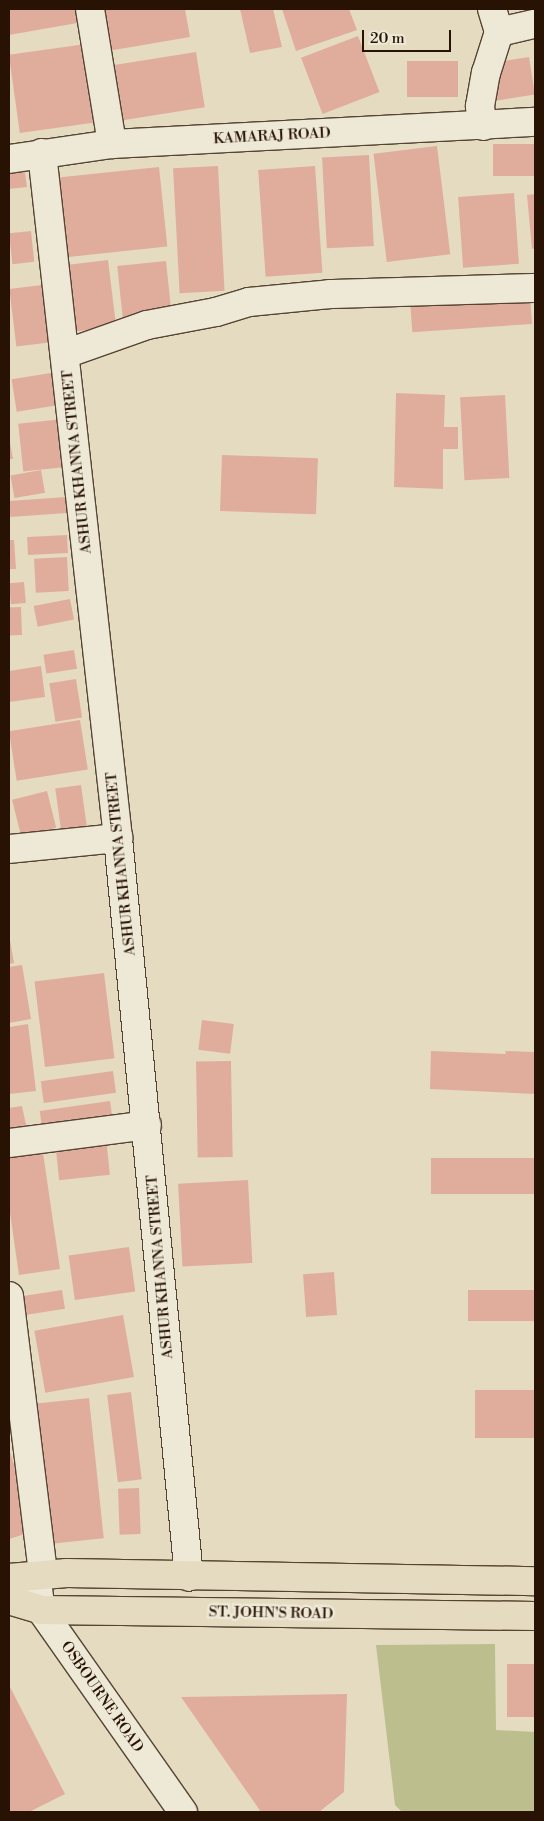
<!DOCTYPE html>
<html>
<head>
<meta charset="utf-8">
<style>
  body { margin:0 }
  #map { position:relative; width:544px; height:1821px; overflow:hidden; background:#e5dbc1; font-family:"Libre Bodoni",serif }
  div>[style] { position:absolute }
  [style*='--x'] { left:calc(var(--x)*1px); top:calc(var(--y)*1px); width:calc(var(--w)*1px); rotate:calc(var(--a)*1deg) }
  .green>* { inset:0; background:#bcbe8d }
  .building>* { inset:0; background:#e0ad9d; transform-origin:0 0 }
  .roads { filter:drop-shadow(1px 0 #564432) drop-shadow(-1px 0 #564432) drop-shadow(0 1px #564432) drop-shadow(0 -1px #564432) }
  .minor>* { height:28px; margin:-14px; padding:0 14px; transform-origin:14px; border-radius:14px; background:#eee8d7 }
  .major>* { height:28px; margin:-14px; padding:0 14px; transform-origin:14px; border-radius:14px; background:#e5dbc1 }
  span { translate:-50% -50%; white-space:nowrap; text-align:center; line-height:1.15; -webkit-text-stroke:5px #eee8d7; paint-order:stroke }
  .street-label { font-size:15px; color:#271203 }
  .frame { position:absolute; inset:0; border:10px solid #271203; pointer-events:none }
  .scale { position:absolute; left:362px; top:30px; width:89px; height:22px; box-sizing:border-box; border:2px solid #271203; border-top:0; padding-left:6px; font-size:15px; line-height:18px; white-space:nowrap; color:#271203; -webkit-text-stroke:4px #eee8d7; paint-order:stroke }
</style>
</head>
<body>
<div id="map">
  <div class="green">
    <div style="clip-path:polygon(495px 1644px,496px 1730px,535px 1732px,535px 1812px,402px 1812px,395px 1805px,376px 1645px)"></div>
  </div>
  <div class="building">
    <div style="clip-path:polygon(9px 9px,81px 9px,83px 22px,9px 35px)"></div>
    <div style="clip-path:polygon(100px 9px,185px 9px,190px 37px,108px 51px)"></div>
    <div style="clip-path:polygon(240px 9px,273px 9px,282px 47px,250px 53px)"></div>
    <div style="clip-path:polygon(282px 9px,349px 9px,357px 30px,296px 51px)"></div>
    <div style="left:358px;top:36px;width:60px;height:61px;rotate:69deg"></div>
    <div style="left:93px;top:43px;width:79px;height:85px;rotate:82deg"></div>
    <div style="left:196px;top:52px;width:56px;height:94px;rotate:81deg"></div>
    <div style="left:529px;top:57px;width:38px;height:38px;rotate:81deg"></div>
    <div style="left:407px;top:61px;width:51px;height:36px"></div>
    <div style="left:535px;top:144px;width:32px;height:42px;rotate:90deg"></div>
    <div style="left:437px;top:146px;width:109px;height:64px;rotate:83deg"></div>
    <div style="left:369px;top:155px;width:91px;height:47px;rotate:87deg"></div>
    <div style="clip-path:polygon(24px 166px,27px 187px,9px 189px,9px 168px)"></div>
    <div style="left:218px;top:166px;width:125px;height:45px;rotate:87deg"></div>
    <div style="left:315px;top:166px;width:107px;height:57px;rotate:86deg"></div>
    <div style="left:159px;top:167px;width:80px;height:104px;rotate:84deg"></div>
    <div style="left:514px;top:193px;width:71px;height:56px;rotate:86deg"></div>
    <div style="clip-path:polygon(535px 194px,535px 248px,532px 249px,527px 195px)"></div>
    <div style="left:31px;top:231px;width:31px;height:22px;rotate:84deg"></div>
    <div style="left:108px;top:260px;width:67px;height:46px;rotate:83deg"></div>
    <div style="left:166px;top:261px;width:58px;height:49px;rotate:84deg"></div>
    <div style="left:50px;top:284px;width:58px;height:41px;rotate:83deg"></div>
    <div style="left:530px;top:295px;width:29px;height:120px;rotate:86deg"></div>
    <div style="left:57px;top:372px;width:33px;height:46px;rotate:81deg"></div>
    <div style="clip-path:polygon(396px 393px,445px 395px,444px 427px,458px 427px,458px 449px,443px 449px,443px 489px,394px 487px)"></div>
    <div style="left:505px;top:395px;width:83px;height:45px;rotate:87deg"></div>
    <div style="left:63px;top:419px;width:48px;height:45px;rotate:84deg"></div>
    <div style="clip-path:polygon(9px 437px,13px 459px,9px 459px)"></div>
    <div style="left:222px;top:455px;width:96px;height:56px;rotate:2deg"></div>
    <div style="left:41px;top:470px;width:23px;height:31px;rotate:80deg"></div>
    <div style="left:66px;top:497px;width:16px;height:57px;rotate:86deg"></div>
    <div style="left:67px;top:535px;width:18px;height:40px;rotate:87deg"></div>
    <div style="clip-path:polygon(9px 540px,14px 540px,16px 569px,9px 569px)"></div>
    <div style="left:67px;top:557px;width:34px;height:33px;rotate:87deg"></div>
    <div style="left:24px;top:582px;width:21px;height:15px;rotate:85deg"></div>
    <div style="left:70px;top:599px;width:21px;height:37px;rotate:79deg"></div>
    <div style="left:21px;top:607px;width:28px;height:12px;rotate:88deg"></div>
    <div style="left:74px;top:650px;width:19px;height:31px;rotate:81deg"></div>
    <div style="clip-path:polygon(41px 666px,45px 697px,9px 702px,9px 671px)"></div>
    <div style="left:76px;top:679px;width:39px;height:27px;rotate:81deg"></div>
    <div style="left:80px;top:720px;width:50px;height:72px;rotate:81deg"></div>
    <div style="left:81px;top:785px;width:44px;height:26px;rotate:82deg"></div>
    <div style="left:47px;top:791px;width:38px;height:36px;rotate:76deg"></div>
    <div style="clip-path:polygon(10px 940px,14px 963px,9px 964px,9px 941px)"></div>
    <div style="clip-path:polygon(22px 965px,31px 1019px,9px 1023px,9px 967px)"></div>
    <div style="left:104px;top:973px;width:86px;height:70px;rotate:83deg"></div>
    <div style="left:202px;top:1020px;width:32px;height:30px;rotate:7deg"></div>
    <div style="clip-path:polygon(28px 1024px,36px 1091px,9px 1094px,9px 1027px)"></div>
    <div style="clip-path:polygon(431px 1051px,506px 1054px,505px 1051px,535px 1052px,535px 1094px,430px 1089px)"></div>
    <div style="left:231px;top:1061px;width:96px;height:35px;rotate:89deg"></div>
    <div style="left:113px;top:1071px;width:22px;height:73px;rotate:82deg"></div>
    <div style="left:110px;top:1101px;width:21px;height:71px;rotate:82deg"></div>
    <div style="clip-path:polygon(22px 1106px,28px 1134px,9px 1137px,9px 1108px)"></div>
    <div style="left:106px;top:1138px;width:37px;height:51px;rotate:84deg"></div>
    <div style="clip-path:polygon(42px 1146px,60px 1269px,19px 1275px,9px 1206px,9px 1150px)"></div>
    <div style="left:431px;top:1158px;width:104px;height:36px"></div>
    <div style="left:248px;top:1180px;width:83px;height:70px;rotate:87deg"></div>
    <div style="left:129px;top:1247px;width:45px;height:61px;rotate:82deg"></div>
    <div style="left:334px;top:1272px;width:43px;height:31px;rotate:86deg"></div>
    <div style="left:62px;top:1290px;width:19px;height:39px;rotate:81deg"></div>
    <div style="left:468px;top:1290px;width:67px;height:31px"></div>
    <div style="left:123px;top:1315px;width:63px;height:90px;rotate:80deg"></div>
    <div style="left:535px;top:1390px;width:48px;height:60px;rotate:90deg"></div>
    <div style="left:131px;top:1392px;width:88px;height:24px;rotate:83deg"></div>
    <div style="left:89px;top:1398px;width:141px;height:55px;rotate:84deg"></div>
    <div style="clip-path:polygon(9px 1449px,35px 1531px,9px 1539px)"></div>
    <div style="left:139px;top:1488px;width:46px;height:21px;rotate:88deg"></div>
    <div style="left:507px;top:1664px;width:28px;height:53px"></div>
    <div style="clip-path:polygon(9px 1685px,65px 1794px,29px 1812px,9px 1812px)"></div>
    <div style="clip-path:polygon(347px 1694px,344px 1792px,319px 1812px,261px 1812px,181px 1697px)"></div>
  </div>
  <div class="roads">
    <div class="minor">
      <div style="--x:90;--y:9;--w:137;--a:80.7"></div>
      <div style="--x:492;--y:9;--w:24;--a:73"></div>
      <div style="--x:483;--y:126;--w:20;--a:-99"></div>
      <div style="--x:480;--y:106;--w:34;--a:-80"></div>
      <div style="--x:486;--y:73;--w:43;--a:-72.4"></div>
      <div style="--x:499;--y:32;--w:37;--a:-13"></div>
      <div style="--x:42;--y:153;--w:689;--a:83.67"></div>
      <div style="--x:118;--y:838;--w:742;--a:84.51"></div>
      <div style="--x:9;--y:159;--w:104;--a:-8.3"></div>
      <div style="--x:112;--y:144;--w:424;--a:-3"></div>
      <div style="--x:65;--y:354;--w:87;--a:-19.5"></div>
      <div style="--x:147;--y:325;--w:70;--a:-10.7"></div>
      <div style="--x:216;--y:312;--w:34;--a:-17"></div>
      <div style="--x:249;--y:302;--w:81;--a:-5.6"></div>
      <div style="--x:330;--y:294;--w:205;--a:-1.7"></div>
      <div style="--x:9;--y:849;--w:110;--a:-5.8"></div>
      <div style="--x:9;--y:1143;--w:139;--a:-7.4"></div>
      <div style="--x:9;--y:1296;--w:279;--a:83"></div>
      <div style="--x:36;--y:1575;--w:35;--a:82"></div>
      <div style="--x:41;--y:1610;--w:247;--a:54.9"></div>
    </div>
    <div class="major">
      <div style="--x:9;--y:1578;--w:58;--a:-4.9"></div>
      <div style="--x:67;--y:1573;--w:468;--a:1"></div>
      <div style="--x:9;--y:1600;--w:34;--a:17"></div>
      <div style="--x:41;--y:1610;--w:494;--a:0.7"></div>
    </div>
  </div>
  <div class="street-label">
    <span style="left:272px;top:136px;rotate:-3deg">KAMARAJ ROAD</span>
    <span style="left:77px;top:462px;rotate:-96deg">ASHUR KHANNA STREET</span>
    <span style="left:121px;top:864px;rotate:-96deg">ASHUR KHANNA STREET</span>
    <span style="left:160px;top:1267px;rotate:-95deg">ASHUR KHANNA STREET</span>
    <span style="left:271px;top:1613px;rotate:1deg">ST. JOHN'S ROAD</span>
    <span style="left:102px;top:1697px;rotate:55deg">OSBOURNE ROAD</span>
  </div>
  <div class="frame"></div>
  <div class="scale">20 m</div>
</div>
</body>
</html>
